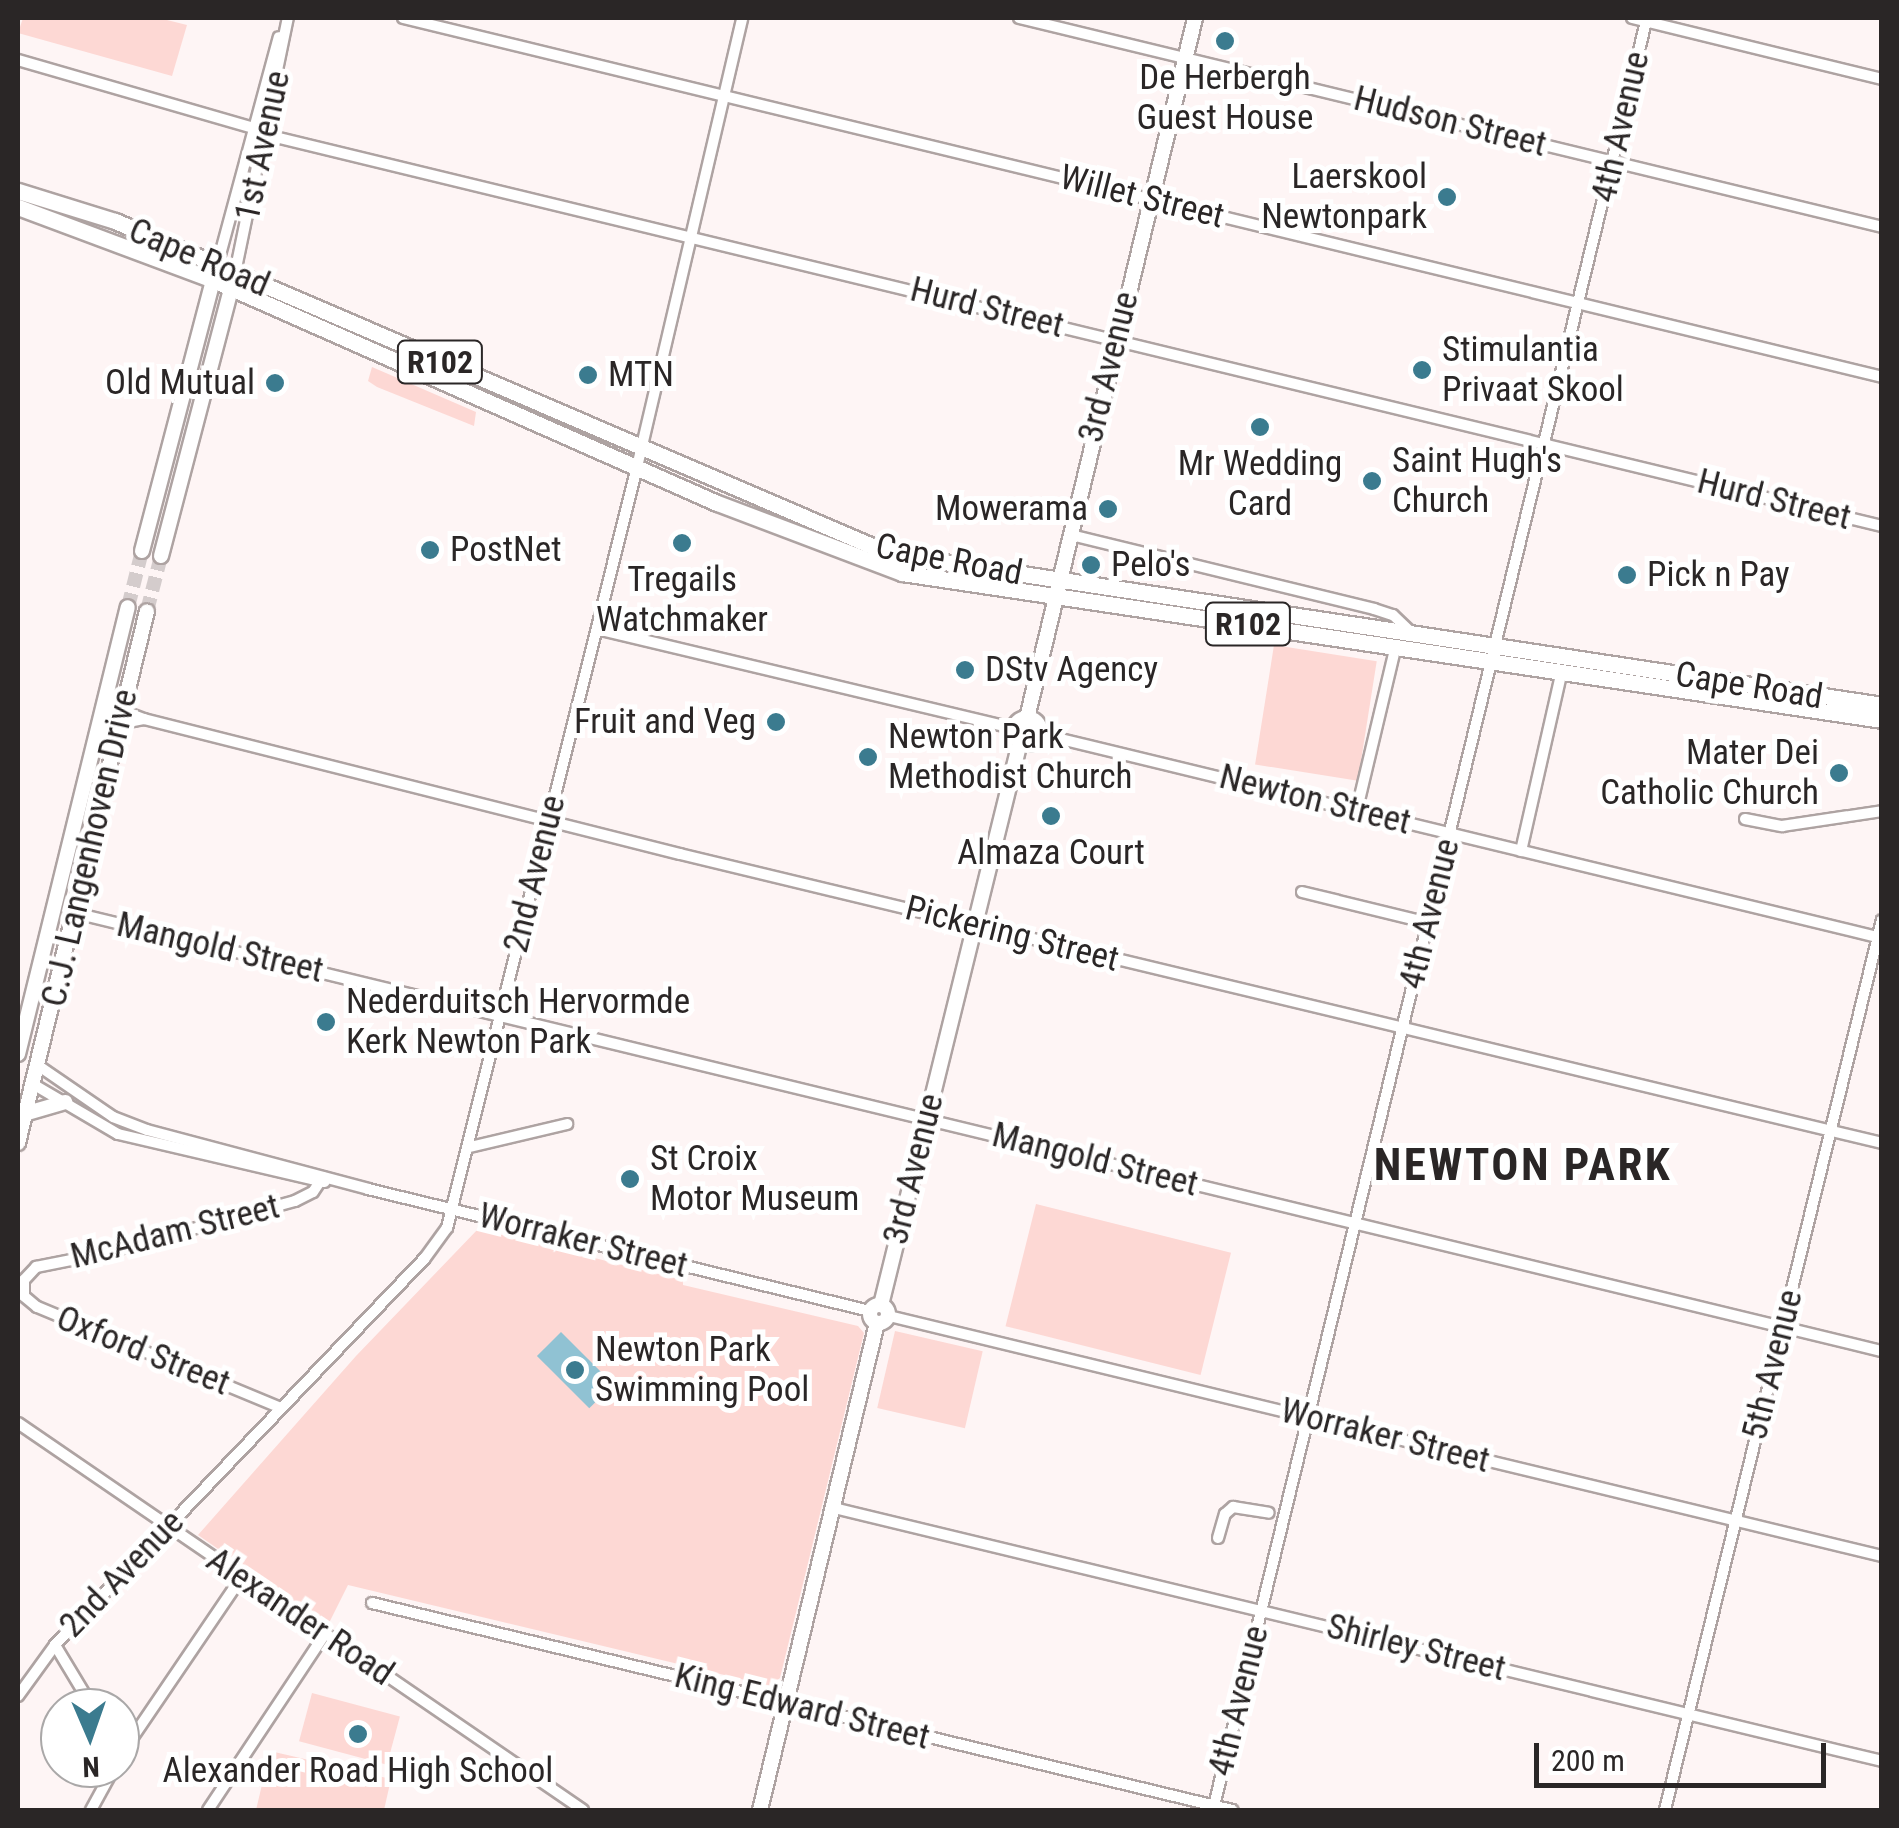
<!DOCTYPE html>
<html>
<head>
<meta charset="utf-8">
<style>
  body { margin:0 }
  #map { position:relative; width:1899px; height:1828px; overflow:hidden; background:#fef5f5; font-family:"Roboto Condensed",sans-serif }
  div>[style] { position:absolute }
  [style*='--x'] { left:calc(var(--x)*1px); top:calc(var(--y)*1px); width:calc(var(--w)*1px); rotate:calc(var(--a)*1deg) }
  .green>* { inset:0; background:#fdd8d4; transform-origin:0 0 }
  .water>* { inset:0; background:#90c2d3; transform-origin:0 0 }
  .secondary-tunnel>* { height:14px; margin-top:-7px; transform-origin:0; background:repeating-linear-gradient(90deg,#d4cccc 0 14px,transparent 0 21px) }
  .roads { filter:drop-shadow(2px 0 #aea3a2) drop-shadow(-2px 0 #aea3a2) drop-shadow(0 2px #aea3a2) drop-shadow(0 -2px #aea3a2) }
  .street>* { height:10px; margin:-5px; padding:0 5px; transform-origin:5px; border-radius:5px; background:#fff }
  .secondary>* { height:14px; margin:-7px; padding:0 7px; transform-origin:7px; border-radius:7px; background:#fff }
  .secondary>.ring { margin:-7px; padding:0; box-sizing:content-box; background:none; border:14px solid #fff; border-radius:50% }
  .primary>* { height:15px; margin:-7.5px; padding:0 7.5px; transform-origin:7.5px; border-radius:7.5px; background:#fff }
  .dots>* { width:28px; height:28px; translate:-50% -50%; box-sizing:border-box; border:5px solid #fff; border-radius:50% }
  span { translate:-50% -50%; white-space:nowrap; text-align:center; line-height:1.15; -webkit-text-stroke:10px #fff; paint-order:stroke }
  .shield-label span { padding:2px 8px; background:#fff; border:2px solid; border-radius:8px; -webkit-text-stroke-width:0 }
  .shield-label { font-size:32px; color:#2a2626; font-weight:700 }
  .poi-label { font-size:35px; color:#2a2626 }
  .right { translate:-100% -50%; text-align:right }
  .left { translate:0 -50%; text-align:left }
  .street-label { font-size:35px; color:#2a2626 }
  .district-label { font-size:45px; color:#2a2626; font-weight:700; letter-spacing:2.5px }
  .frame { position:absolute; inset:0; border:20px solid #2a2626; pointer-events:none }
  .north { position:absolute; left:40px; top:1688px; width:100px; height:100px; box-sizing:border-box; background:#fff; border:2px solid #aaa8a8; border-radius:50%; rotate:178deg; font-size:28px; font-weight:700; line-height:40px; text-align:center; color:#2a2626 }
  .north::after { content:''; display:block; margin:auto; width:35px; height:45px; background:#3b7b8f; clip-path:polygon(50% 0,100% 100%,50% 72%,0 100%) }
  .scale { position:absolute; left:1534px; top:1743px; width:292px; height:45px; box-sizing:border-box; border:5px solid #2a2626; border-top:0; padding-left:12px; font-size:30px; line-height:35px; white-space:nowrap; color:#2a2626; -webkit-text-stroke:8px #fff; paint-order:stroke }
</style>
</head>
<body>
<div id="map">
  <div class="green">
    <div style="clip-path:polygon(23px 18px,159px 18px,187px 25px,172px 76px,18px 33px)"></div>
    <div style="clip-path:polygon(372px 367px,476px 412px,474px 426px,377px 387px,368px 381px)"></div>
    <div style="left:1274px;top:645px;width:104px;height:121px;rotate:9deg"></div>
    <div style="left:1036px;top:1204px;width:201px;height:126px;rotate:14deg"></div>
    <div style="clip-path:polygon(478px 1229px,683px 1280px,683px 1285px,858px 1326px,864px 1333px,780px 1678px,770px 1686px,348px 1585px,328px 1625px,198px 1535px,356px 1356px)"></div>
    <div style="left:895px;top:1331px;width:90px;height:79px;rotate:13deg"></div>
    <div style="left:312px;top:1693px;width:91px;height:50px;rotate:15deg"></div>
    <div style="clip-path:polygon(270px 1751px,391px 1779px,384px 1810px,256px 1810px)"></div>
  </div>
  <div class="water">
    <div style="left:561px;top:1332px;width:74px;height:34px;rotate:45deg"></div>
  </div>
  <div class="secondary-tunnel">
    <div style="--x:128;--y:607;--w:58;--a:-76"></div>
    <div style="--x:147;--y:611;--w:57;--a:-75.7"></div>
  </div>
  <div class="roads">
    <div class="street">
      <div style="--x:403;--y:18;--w:1522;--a:13.64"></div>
      <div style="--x:1019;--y:18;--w:888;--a:13.61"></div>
      <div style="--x:1632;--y:18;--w:257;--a:13.7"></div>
      <div style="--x:18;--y:60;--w:246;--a:16.1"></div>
      <div style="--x:267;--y:135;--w:1662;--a:13.61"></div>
      <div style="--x:217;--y:266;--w:237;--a:-74.9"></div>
      <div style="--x:235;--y:273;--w:260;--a:-78.3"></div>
      <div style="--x:1071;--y:535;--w:312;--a:13.7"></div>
      <div style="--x:1374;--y:609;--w:20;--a:18"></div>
      <div style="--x:1393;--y:615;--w:28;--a:44"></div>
      <div style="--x:597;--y:629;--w:429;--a:13.4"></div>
      <div style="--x:104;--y:704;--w:43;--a:20.6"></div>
      <div style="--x:144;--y:719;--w:553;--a:14.14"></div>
      <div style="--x:680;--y:854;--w:1236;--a:13.52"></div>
      <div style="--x:100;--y:720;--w:18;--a:13"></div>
      <div style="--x:118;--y:724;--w:26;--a:-11"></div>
      <div style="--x:1040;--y:734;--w:865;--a:13.63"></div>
      <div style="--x:1357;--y:809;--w:164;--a:-76.6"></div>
      <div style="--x:1745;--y:819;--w:38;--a:11"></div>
      <div style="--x:1782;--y:826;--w:101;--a:-8.5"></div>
      <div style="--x:1521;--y:851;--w:185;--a:-77.2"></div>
      <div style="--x:1302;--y:892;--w:131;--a:13.7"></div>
      <div style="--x:75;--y:913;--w:1859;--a:13.63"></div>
      <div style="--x:36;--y:1064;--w:93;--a:34.5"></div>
      <div style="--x:113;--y:1117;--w:36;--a:21"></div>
      <div style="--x:147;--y:1130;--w:229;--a:14.9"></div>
      <div style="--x:368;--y:1189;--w:517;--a:13.66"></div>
      <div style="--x:31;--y:1083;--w:101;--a:30.4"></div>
      <div style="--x:118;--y:1134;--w:212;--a:13.1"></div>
      <div style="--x:470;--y:1147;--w:100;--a:-13.3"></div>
      <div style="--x:889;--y:1316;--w:1022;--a:13.59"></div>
      <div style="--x:281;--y:1408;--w:264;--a:-157.5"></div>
      <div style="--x:37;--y:1307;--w:17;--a:-140"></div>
      <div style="--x:24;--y:1296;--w:16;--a:-90"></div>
      <div style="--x:24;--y:1280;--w:18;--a:-47"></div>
      <div style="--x:36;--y:1267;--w:66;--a:-11.3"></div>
      <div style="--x:101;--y:1254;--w:201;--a:-15.3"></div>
      <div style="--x:295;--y:1201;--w:20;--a:-27"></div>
      <div style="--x:313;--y:1192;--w:18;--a:-56"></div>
      <div style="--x:18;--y:1423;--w:685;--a:34.41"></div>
      <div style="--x:834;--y:1508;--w:1078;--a:13.57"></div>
      <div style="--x:1218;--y:1538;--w:25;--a:-74"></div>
      <div style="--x:1225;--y:1514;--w:11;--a:-41"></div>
      <div style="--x:1233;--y:1507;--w:36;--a:9"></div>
      <div style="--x:372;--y:1603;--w:885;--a:13.53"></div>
      <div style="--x:55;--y:1645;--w:74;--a:58.9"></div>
      <div style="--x:18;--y:1696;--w:63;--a:-54"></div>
      <div style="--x:55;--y:1645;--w:535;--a:-46.29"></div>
      <div style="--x:425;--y:1258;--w:37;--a:-54"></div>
      <div style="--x:447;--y:1228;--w:784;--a:-75.98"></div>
      <div style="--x:637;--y:467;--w:461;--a:-76.8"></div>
      <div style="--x:120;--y:1756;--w:215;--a:-55.8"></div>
      <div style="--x:91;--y:1810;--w:48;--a:-61.3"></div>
      <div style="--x:208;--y:1810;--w:211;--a:-56.4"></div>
      <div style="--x:1213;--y:1810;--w:1844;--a:-76.39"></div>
      <div style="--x:1665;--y:1810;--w:916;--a:-76.3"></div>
    </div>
    <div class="secondary">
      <div style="--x:142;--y:551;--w:288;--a:-75.3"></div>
      <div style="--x:161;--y:556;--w:293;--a:-75.3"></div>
      <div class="ring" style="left:1014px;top:718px;width:12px;height:12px"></div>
      <div style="--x:1027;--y:718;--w:720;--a:-76.5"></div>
      <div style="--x:18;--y:1054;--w:460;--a:-76.2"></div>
      <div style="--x:24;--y:1114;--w:43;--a:-16.3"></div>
      <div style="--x:18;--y:1143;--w:547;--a:-76.37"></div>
      <div class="ring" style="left:870px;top:1305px;width:4px;height:4px"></div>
      <div style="--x:881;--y:1305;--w:580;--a:-76.13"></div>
      <div style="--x:760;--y:1810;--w:501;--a:-76.49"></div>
    </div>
    <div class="primary">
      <div style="--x:18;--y:191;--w:102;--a:17.2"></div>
      <div style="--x:115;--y:221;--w:844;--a:23.23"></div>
      <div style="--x:891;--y:554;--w:1002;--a:8.66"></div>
      <div style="--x:18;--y:207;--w:208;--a:20.5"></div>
      <div style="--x:213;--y:280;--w:551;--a:23.87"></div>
      <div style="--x:717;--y:503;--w:198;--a:20.7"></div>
      <div style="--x:902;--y:573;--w:991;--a:8.53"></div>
    </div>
  </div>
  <div class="dots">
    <div style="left:1225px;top:41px;background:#3b7b8f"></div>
    <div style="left:1447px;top:197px;background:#3b7b8f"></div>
    <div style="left:1422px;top:370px;background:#3b7b8f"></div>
    <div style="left:588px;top:375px;background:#3b7b8f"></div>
    <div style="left:275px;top:383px;background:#3b7b8f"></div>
    <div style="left:1260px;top:427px;background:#3b7b8f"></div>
    <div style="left:1372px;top:481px;background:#3b7b8f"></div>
    <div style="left:1108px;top:509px;background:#3b7b8f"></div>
    <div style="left:682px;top:543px;background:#3b7b8f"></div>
    <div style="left:430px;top:550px;background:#3b7b8f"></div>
    <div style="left:1091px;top:565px;background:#3b7b8f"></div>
    <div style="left:1627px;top:575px;background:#3b7b8f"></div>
    <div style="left:965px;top:670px;background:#3b7b8f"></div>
    <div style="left:776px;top:722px;background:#3b7b8f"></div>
    <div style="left:868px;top:757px;background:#3b7b8f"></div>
    <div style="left:1839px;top:773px;background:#3b7b8f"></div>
    <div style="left:1051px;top:816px;background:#3b7b8f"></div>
    <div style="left:326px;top:1022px;background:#3b7b8f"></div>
    <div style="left:630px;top:1179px;background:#3b7b8f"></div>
    <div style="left:575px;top:1370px;background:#3b7b8f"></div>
    <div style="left:358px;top:1734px;background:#3b7b8f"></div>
  </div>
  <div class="shield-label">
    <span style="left:440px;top:362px">R102</span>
    <span style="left:1248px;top:624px">R102</span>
  </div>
  <div class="poi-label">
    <span style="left:1225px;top:98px">De Herbergh<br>Guest House</span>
    <span class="right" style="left:1427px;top:197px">Laerskool<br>Newtonpark</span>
    <span class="left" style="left:1442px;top:370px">Stimulantia<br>Privaat Skool</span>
    <span class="left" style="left:608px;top:375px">MTN</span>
    <span class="right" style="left:255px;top:383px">Old Mutual</span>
    <span class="left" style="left:1392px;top:481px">Saint Hugh's<br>Church</span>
    <span style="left:1260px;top:484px">Mr Wedding<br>Card</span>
    <span class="right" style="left:1088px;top:509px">Mowerama</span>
    <span class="left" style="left:450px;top:550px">PostNet</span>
    <span class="left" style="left:1111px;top:565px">Pelo's</span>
    <span class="left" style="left:1647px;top:575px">Pick n Pay</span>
    <span style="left:682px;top:600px">Tregails<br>Watchmaker</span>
    <span class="left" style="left:985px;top:670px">DStv Agency</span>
    <span class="right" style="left:756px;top:722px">Fruit and Veg</span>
    <span class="left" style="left:888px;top:757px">Newton Park<br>Methodist Church</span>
    <span class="right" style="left:1819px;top:773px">Mater Dei<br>Catholic Church</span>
    <span style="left:1051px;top:853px">Almaza Court</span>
    <span class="left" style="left:346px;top:1022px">Nederduitsch Hervormde<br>Kerk Newton Park</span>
    <span class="left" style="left:650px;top:1179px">St Croix<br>Motor Museum</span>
    <span class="left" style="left:595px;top:1370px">Newton Park<br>Swimming Pool</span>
    <span style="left:358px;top:1771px">Alexander Road High School</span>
  </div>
  <div class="street-label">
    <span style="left:1450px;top:122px;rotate:14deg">Hudson Street</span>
    <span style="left:1621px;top:127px;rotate:-77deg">4th Avenue</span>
    <span style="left:263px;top:146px;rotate:-78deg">1st Avenue</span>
    <span style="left:1142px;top:197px;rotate:14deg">Willet Street</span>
    <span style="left:199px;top:258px;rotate:23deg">Cape Road</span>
    <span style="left:987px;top:308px;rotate:14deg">Hurd Street</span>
    <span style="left:1109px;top:367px;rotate:-76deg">3rd Avenue</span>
    <span style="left:1774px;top:500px;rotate:14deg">Hurd Street</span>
    <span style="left:949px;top:560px;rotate:11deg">Cape Road</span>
    <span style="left:1749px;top:686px;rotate:9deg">Cape Road</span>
    <span style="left:1315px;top:800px;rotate:14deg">Newton Street</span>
    <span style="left:90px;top:848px;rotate:-77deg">C.J. Langenhoven Drive</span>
    <span style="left:535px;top:874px;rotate:-76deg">2nd Avenue</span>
    <span style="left:1430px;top:914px;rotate:-76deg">4th Avenue</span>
    <span style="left:1012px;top:934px;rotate:14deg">Pickering Street</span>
    <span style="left:220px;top:948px;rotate:13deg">Mangold Street</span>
    <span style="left:1095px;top:1160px;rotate:14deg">Mangold Street</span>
    <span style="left:914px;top:1169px;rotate:-76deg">3rd Avenue</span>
    <span style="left:175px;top:1232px;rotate:-14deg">McAdam Street</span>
    <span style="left:583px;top:1241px;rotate:14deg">Worraker Street</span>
    <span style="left:143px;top:1351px;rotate:22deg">Oxford Street</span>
    <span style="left:1773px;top:1365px;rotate:-76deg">5th Avenue</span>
    <span style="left:1385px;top:1436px;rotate:14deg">Worraker Street</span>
    <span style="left:122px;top:1574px;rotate:-46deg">2nd Avenue</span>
    <span style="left:300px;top:1617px;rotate:34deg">Alexander Road</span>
    <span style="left:1416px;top:1648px;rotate:14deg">Shirley Street</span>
    <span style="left:1239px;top:1701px;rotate:-76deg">4th Avenue</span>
    <span style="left:802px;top:1707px;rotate:14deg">King Edward Street</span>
  </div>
  <div class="district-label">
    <span style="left:1523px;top:1165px">NEWTON PARK</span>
  </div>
  <div class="frame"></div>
  <div class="north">N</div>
  <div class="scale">200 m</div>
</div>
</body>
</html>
